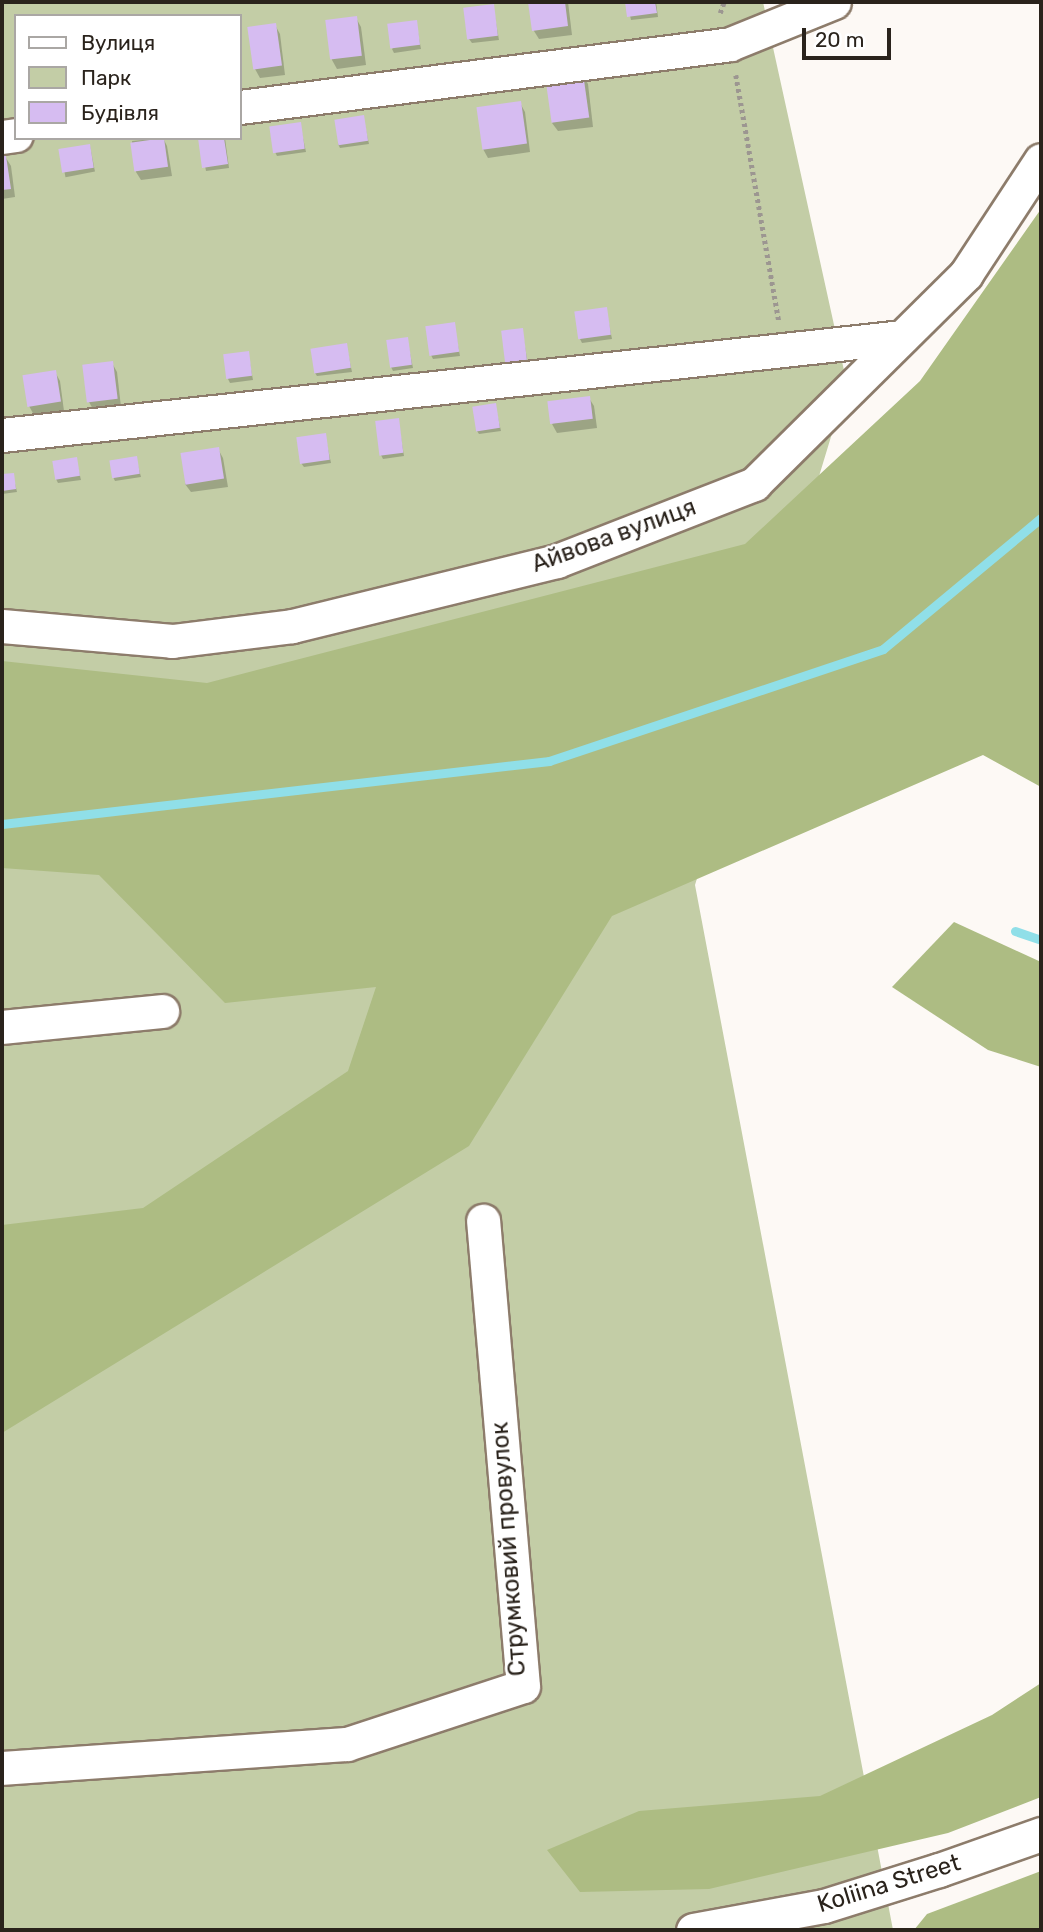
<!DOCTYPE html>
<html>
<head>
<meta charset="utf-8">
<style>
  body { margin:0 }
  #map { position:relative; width:1043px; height:1932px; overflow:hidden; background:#fdf9f5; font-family:Rubik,sans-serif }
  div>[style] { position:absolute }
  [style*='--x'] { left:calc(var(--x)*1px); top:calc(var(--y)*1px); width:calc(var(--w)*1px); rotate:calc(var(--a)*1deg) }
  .green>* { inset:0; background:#c3cda6 }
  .forest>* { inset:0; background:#adbc83 }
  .shadow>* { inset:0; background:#0003; transform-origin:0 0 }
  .stream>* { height:9px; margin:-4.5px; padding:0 4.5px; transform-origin:4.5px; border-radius:4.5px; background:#90dfe8 }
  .building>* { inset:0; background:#d6bcf1; transform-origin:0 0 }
  .path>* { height:4.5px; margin-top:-2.25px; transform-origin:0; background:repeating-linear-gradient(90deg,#9c9691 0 3.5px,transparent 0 7px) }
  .roads { filter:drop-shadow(2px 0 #8d7c6b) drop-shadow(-2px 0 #8d7c6b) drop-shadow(0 2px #8d7c6b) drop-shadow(0 -2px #8d7c6b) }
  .minor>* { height:33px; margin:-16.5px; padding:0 16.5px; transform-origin:16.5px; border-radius:16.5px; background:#fff }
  span { translate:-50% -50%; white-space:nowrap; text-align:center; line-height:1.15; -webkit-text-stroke:5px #fff; paint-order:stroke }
  .street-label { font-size:24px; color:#2a231c }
  .frame { position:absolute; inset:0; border:4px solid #2a231c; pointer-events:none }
  .legend { position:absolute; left:14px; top:14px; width:228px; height:126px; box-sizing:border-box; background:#fff; border:2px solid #aaa7a4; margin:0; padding:9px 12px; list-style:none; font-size:21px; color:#2a231c }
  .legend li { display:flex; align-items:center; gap:14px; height:35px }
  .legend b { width:35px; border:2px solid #aaa7a4 }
  .scale { position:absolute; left:802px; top:28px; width:89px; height:32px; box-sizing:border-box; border:4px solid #2a231c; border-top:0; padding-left:9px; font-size:21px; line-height:24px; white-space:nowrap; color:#2a231c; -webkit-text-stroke:5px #fff; paint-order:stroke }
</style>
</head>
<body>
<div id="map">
  <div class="green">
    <div style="clip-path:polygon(evenodd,2px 2px,763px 2px,847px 384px,695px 885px,893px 1930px,2px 1930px,2px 2px,16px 16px,240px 16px,240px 138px,16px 138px,16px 16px)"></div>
  </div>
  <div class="forest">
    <div style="clip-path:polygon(1041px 209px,1041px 787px,983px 755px,612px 916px,469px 1146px,2px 1433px,2px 1225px,143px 1208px,348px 1071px,376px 987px,225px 1003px,99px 875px,2px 868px,2px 661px,207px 683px,745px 544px,920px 381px)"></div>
    <div style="clip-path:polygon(954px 922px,1041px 962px,1041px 1067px,988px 1050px,892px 987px)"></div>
    <div style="clip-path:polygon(1041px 1683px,1041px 1797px,948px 1833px,709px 1889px,580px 1892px,547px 1850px,639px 1811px,820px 1796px,992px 1715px)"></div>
    <div style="clip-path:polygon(1041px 1871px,1041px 1930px,914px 1930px,927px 1914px)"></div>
  </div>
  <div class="shadow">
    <div style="clip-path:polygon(530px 2px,568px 2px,572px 35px,539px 39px,534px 31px)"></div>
    <div style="clip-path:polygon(627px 2px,656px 2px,658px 17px,631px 20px)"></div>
    <div style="clip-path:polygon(493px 6px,499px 40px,472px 43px,469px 39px)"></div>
    <div style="clip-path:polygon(356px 18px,361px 27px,366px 65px,337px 69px,332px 60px,327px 22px)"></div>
    <div style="clip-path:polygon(416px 22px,421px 49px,394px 53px,392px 49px)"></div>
    <div style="clip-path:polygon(275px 25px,280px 34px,285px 75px,260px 78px,255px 69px)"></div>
    <div style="clip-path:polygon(583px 75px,588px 84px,593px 127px,558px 131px,552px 123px)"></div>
    <div style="clip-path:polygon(520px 103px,525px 112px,530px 152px,488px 158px,483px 149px)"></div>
    <div style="clip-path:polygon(363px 117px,369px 144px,340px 148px,338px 144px)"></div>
    <div style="clip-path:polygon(300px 124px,306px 152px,277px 156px,275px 152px)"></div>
    <div style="clip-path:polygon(163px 138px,167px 146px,172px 176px,141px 180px,136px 172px,132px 141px)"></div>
    <div style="clip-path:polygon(200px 138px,225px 138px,229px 168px,206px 171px)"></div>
    <div style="left:90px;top:146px;width:26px;height:30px;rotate:79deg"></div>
    <div style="clip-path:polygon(2px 158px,6px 158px,11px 166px,15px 197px,2px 199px)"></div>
    <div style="clip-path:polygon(606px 309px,612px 339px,582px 343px,580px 339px)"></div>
    <div style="clip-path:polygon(454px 324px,460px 356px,433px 359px,431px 355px)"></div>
    <div style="clip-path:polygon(522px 330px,528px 364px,509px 366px,507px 362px)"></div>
    <div style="clip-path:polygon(407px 339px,413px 368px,393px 371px,391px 367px)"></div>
    <div style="clip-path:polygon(346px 344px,352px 372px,317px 376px,315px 373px)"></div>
    <div style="clip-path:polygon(248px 353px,253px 380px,230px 383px,228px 379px)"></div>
    <div style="clip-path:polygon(112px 363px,117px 372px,121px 407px,94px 411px,89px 402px)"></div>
    <div style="clip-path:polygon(55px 372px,60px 381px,64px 411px,34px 415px,29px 406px)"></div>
    <div style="clip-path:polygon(589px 398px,594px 406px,597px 428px,557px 433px,552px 424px)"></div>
    <div style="clip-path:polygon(495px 405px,501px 431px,479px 434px,477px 431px)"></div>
    <div style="clip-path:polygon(398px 420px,404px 456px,383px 459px,381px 455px)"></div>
    <div style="clip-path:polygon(325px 435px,331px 463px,304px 467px,301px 463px)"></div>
    <div style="clip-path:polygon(218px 449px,223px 458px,228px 487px,191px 492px,185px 484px)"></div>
    <div style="clip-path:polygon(136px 458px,141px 477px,115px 481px,113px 477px)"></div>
    <div style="clip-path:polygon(76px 459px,81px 480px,58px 483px,56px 479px)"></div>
    <div style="clip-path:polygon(13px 475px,17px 492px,2px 494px,2px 476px)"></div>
  </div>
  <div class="stream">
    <div style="--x:2;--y:824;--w:551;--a:-6.57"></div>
    <div style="--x:549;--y:761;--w:352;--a:-18.5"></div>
    <div style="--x:883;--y:649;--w:205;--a:-39.7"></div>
    <div style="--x:1015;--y:931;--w:28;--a:19"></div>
  </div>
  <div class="building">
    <div style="clip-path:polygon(528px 2px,565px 2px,568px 26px,532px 31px)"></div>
    <div style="clip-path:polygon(625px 2px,655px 2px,657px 13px,627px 17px)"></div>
    <div style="left:494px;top:4px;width:32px;height:31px;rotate:83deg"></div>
    <div style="left:357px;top:16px;width:40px;height:32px;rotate:83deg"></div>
    <div style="left:417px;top:20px;width:25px;height:30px;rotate:83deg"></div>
    <div style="left:276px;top:23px;width:43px;height:29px;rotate:82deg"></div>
    <div style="left:583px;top:73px;width:45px;height:38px;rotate:82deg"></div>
    <div style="left:521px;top:101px;width:43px;height:45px;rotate:82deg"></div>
    <div style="left:364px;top:115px;width:26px;height:30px;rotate:81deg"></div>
    <div style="left:301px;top:122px;width:27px;height:32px;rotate:82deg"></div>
    <div style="left:164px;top:138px;width:29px;height:34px;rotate:82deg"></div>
    <div style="clip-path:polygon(198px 138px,224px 138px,228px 164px,202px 168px)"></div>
    <div style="left:90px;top:144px;width:24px;height:32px;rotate:81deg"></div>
    <div style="clip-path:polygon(2px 156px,6px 156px,11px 189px,2px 190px)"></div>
    <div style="left:607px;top:307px;width:28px;height:33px;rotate:82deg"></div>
    <div style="left:455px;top:322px;width:30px;height:30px;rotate:82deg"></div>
    <div style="left:523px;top:328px;width:32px;height:22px;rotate:83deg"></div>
    <div style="left:408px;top:337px;width:28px;height:22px;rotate:82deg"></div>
    <div style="left:347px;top:343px;width:25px;height:37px;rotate:81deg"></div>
    <div style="left:249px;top:351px;width:25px;height:26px;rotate:83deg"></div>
    <div style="left:113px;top:361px;width:38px;height:31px;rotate:83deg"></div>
    <div style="left:56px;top:370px;width:32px;height:34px;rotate:81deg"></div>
    <div style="left:590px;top:396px;width:23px;height:43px;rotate:83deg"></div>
    <div style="left:496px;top:403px;width:25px;height:24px;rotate:81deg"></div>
    <div style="left:399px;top:418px;width:35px;height:24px;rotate:83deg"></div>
    <div style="left:326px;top:433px;width:27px;height:30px;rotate:82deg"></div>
    <div style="left:219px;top:447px;width:32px;height:39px;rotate:81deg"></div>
    <div style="left:137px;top:456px;width:18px;height:28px;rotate:81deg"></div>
    <div style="left:77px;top:457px;width:19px;height:25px;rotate:81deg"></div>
    <div style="clip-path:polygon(14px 473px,16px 489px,2px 491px,2px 474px)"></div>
  </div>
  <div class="path">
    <div style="--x:720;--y:13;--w:12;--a:-70"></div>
    <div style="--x:736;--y:75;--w:250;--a:80.1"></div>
  </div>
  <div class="roads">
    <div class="minor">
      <div style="--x:240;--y:107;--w:494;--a:-7.3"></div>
      <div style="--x:730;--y:44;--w:112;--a:-22"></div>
      <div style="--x:2;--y:137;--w:14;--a:-8"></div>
      <div style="--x:2;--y:435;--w:905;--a:-6.21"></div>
      <div style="--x:2;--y:626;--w:171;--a:5"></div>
      <div style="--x:172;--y:641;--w:121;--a:-7.1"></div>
      <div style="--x:292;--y:626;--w:273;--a:-13.8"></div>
      <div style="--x:557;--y:561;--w:212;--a:-21.3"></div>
      <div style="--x:754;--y:484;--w:298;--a:-44.7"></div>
      <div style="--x:966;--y:274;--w:136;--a:-56.7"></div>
      <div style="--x:2;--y:1027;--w:161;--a:-5.7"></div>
      <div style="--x:2;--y:1768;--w:346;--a:-4"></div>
      <div style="--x:347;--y:1744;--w:185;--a:-18.2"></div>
      <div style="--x:523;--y:1686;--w:467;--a:-94.9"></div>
      <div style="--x:693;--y:1930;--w:133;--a:-10.4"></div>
      <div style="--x:824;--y:1906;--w:121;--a:-17.4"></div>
      <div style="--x:939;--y:1870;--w:108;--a:-19.4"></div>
    </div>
  </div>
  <div class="street-label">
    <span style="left:614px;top:536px;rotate:-20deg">Айвова вулиця</span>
    <span style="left:509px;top:1549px;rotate:-94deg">Струмковий провулок</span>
    <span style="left:889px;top:1884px;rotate:-17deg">Koliina Street</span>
  </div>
  <div class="frame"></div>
  <ul class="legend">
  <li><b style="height:9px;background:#fff"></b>Вулиця</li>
  <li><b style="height:19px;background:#c3cda6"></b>Парк</li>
  <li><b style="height:19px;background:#d6bcf1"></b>Будівля</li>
  </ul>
  <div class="scale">20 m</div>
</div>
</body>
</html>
